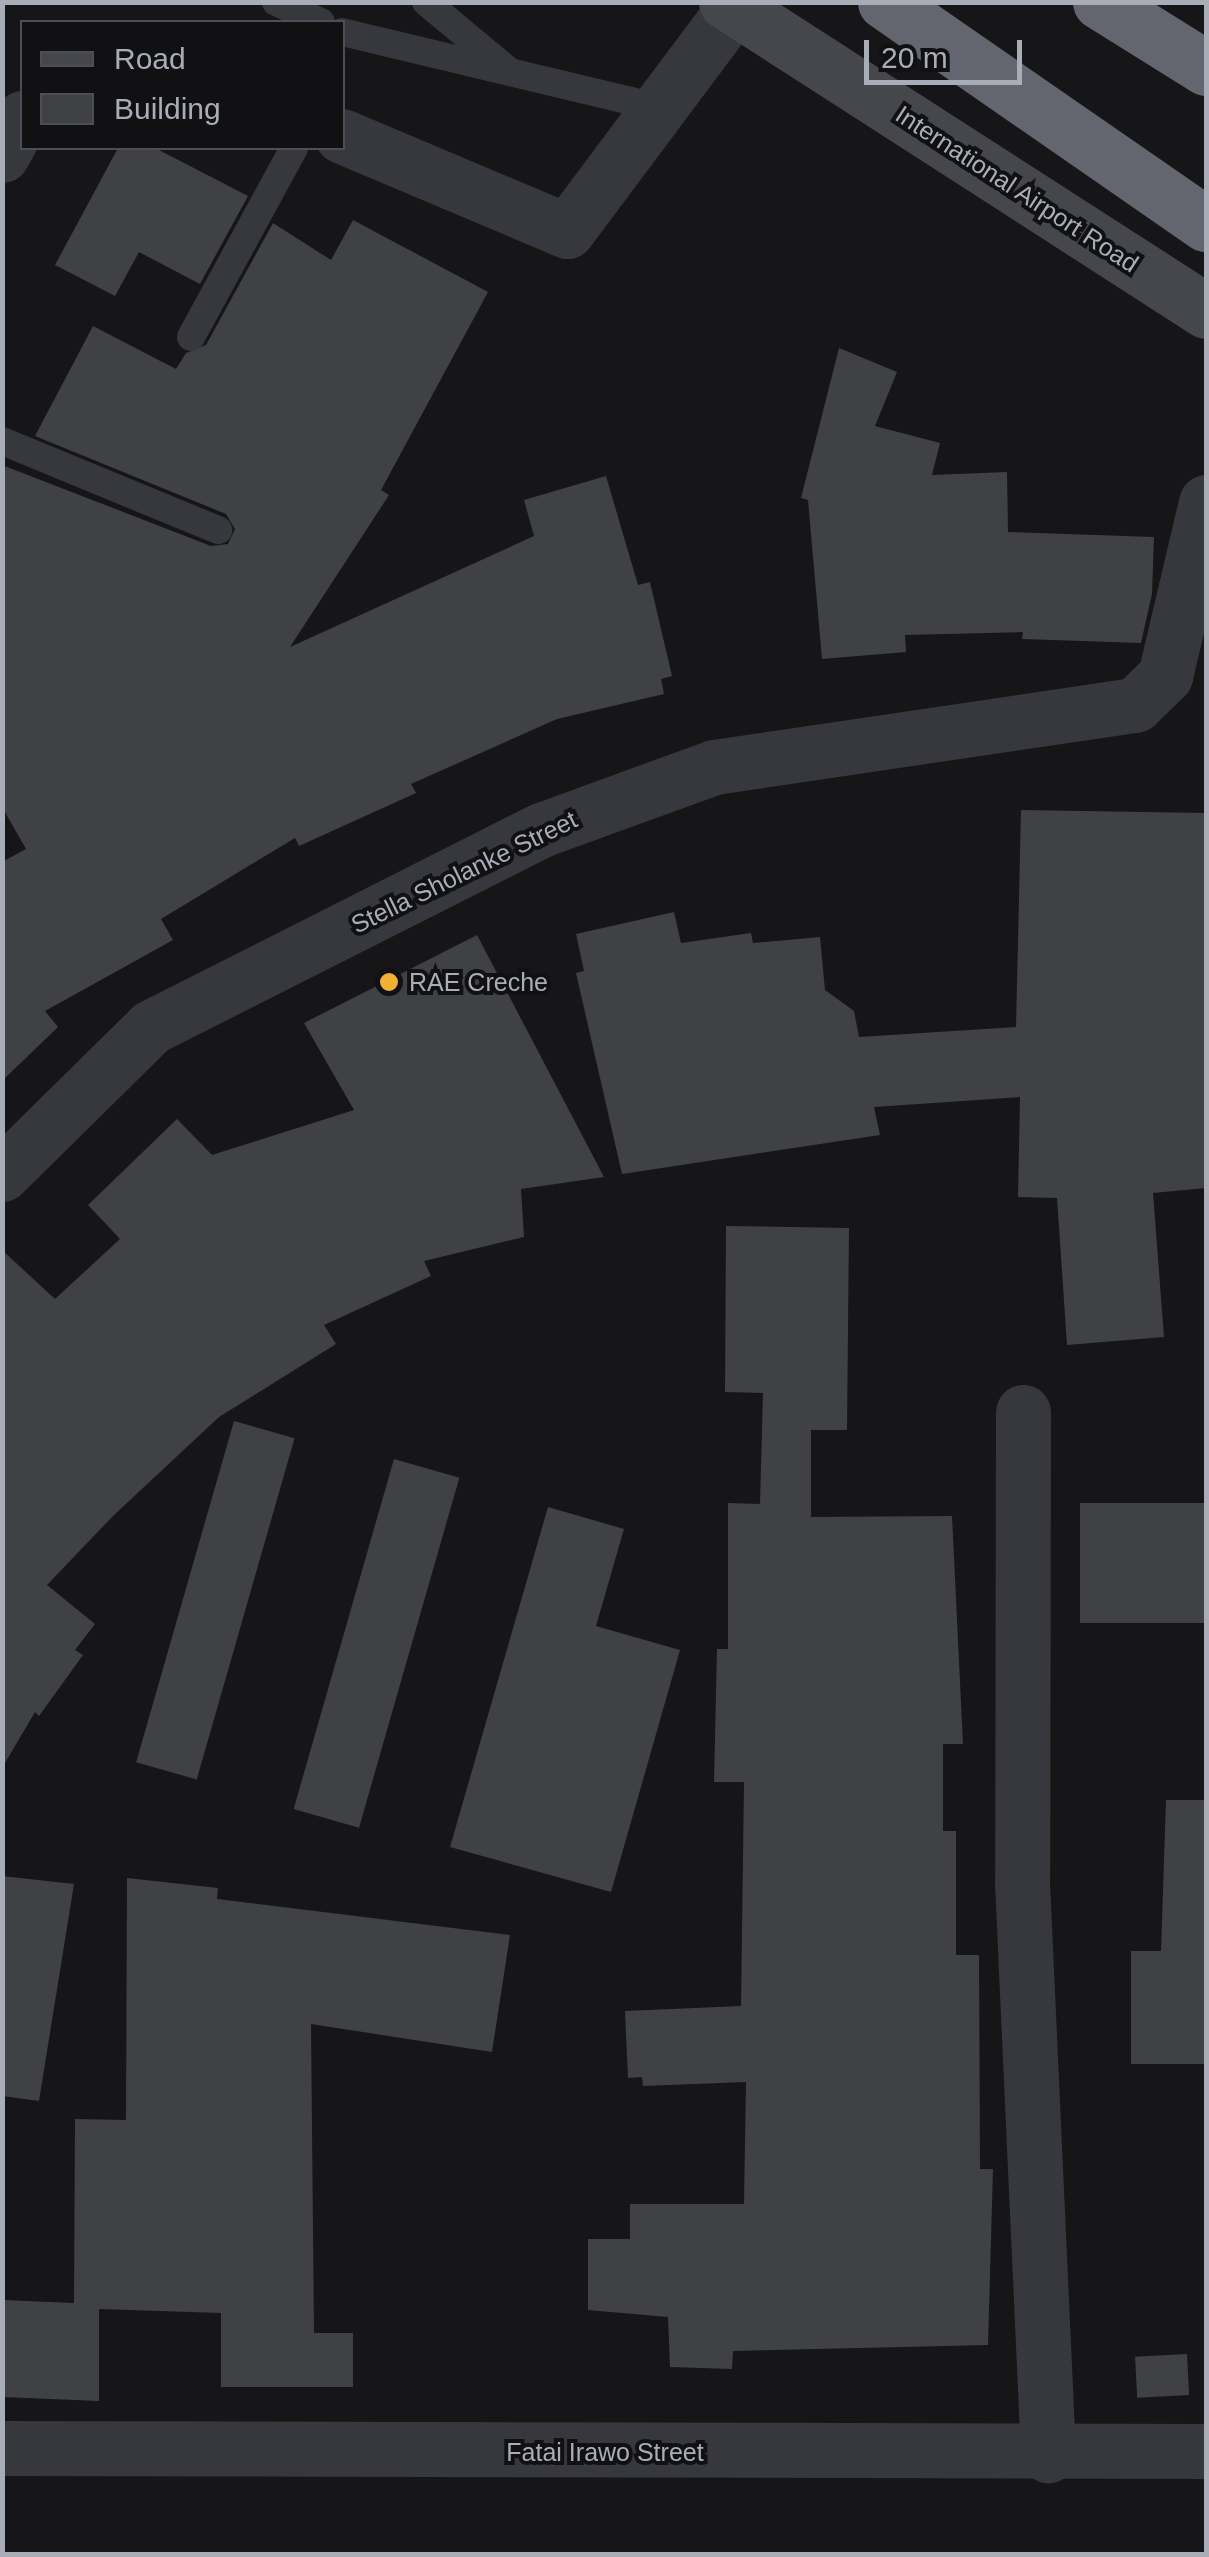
<!DOCTYPE html>
<html>
<head>
<meta charset="utf-8">
<style>
  body { margin:0 }
  #map { position:relative; width:1209px; height:2557px; overflow:hidden; background:#161618; font-family:Helvetica,sans-serif }
  div>[style] { position:absolute }
  [style*='--x'] { left:calc(var(--x)*1px); top:calc(var(--y)*1px); width:calc(var(--w)*1px); rotate:calc(var(--a)*1deg) }
  .building>* { inset:0; background:#404145; transform-origin:0 0 }
  .lane>* { height:28px; margin:-14px; padding:0 14px; transform-origin:14px; border-radius:14px; background:#37383d }
  .street>* { height:55px; margin:-27.5px; padding:0 27.5px; transform-origin:27.5px; border-radius:27.5px; background:#37383d }
  .secondary>* { height:55px; margin:-27.5px; padding:0 27.5px; transform-origin:27.5px; border-radius:27.5px; background:#45474d }
  .highway>* { height:55px; margin:-27.5px; padding:0 27.5px; transform-origin:27.5px; border-radius:27.5px; background:#63666e }
  .dots>* { width:28px; height:28px; translate:-50% -50%; box-sizing:border-box; border:5px solid #111113; border-radius:50% }
  span { translate:-50% -50%; white-space:nowrap; text-align:center; line-height:1.15; -webkit-text-stroke:8px #111113; paint-order:stroke }
  .street-label { font-size:25px; color:#a8adb8 }
  .poi-label { font-size:25px; color:#a8adb8 }
  .left { translate:0 -50%; text-align:left }
  .frame { position:absolute; inset:0; border:5px solid #a8adb8; pointer-events:none }
  .legend { position:absolute; left:20px; top:20px; width:325px; height:130px; box-sizing:border-box; background:#111113; border:2px solid #4d4f55; margin:0; padding:12px 18px; list-style:none; font-size:30px; color:#a8adb8 }
  .legend li { display:flex; align-items:center; gap:20px; height:50px }
  .legend b { width:50px; border:2px solid #4d4f55 }
  .scale { position:absolute; left:864px; top:40px; width:158px; height:45px; box-sizing:border-box; border:5px solid #a8adb8; border-top:0; padding-left:12px; font-size:30px; line-height:35px; white-space:nowrap; color:#a8adb8; -webkit-text-stroke:8px #111113; paint-order:stroke }
</style>
</head>
<body>
<div id="map">
  <div class="building">
    <div style="clip-path:polygon(118px 148px,155px 148px,248px 196px,200px 284px,139px 252px,115px 296px,55px 265px)"></div>
    <div style="clip-path:polygon(353px 220px,488px 292px,381px 490px,389px 495px,290px 647px,534px 536px,524px 500px,606px 476px,638px 585px,650px 582px,672px 676px,661px 679px,664px 694px,557px 719px,411px 784px,416px 793px,299px 846px,295px 838px,161px 919px,173px 940px,45px 1011px,58px 1027px,2px 1081px,2px 862px,26px 849px,2px 807px,2px 465px,211px 546px,228px 544px,235px 529px,226px 514px,35px 436px,93px 326px,176px 369px,186px 353px,206px 345px,273px 223px,331px 260px)"></div>
    <div style="clip-path:polygon(839px 348px,897px 372px,875px 426px,940px 443px,932px 475px,1007px 472px,1008px 532px,1154px 537px,1152px 594px,1141px 643px,1022px 639px,1023px 632px,905px 635px,906px 652px,822px 659px,808px 500px,801px 498px)"></div>
    <div style="clip-path:polygon(1021px 810px,1206px 813px,1206px 1188px,1153px 1193px,1164px 1337px,1067px 1345px,1057px 1198px,1018px 1197px,1020px 1097px,874px 1107px,880px 1135px,622px 1174px,576px 973px,584px 971px,576px 934px,674px 912px,681px 943px,751px 933px,753px 943px,820px 937px,825px 990px,854px 1011px,859px 1037px,1016px 1027px)"></div>
    <div style="clip-path:polygon(477px 935px,604px 1177px,521px 1189px,524px 1237px,424px 1261px,431px 1276px,324px 1325px,336px 1344px,219px 1417px,113px 1516px,47px 1585px,95px 1624px,75px 1650px,83px 1655px,39px 1716px,35px 1712px,2px 1768px,2px 1250px,55px 1299px,120px 1239px,88px 1205px,177px 1119px,212px 1155px,354px 1110px,304px 1023px)"></div>
    <div style="clip-path:polygon(726px 1226px,849px 1228px,847px 1430px,811px 1430px,811px 1517px,952px 1516px,963px 1744px,943px 1744px,943px 1831px,956px 1831px,956px 1955px,979px 1955px,980px 2169px,993px 2169px,988px 2345px,733px 2351px,732px 2369px,670px 2367px,668px 2317px,588px 2310px,588px 2239px,630px 2239px,630px 2204px,744px 2204px,746px 2082px,643px 2086px,642px 2077px,628px 2078px,625px 2011px,741px 2006px,744px 1782px,714px 1782px,717px 1649px,728px 1649px,728px 1503px,760px 1504px,763px 1393px,725px 1392px)"></div>
    <div style="left:234px;top:1421px;width:63px;height:355px;rotate:16deg"></div>
    <div style="left:394px;top:1459px;width:68px;height:364px;rotate:16deg"></div>
    <div style="left:1080px;top:1503px;width:126px;height:120px"></div>
    <div style="clip-path:polygon(548px 1507px,624px 1529px,596px 1626px,680px 1650px,611px 1892px,450px 1847px)"></div>
    <div style="clip-path:polygon(1166px 1800px,1206px 1800px,1206px 2064px,1131px 2064px,1131px 1951px,1161px 1951px)"></div>
    <div style="clip-path:polygon(2px 1876px,74px 1884px,39px 2101px,2px 2096px)"></div>
    <div style="clip-path:polygon(127px 1878px,218px 1888px,217px 1899px,510px 1935px,492px 2052px,311px 2024px,314px 2333px,353px 2333px,353px 2387px,221px 2387px,221px 2313px,99px 2309px,99px 2401px,2px 2397px,2px 2300px,74px 2303px,75px 2119px,126px 2120px)"></div>
    <div style="left:1187px;top:2354px;width:41px;height:52px;rotate:87deg"></div>
  </div>
  <div class="lane">
    <div style="--x:276;--y:2;--w:49;--a:24"></div>
    <div style="--x:426;--y:2;--w:109;--a:39.8"></div>
    <div style="--x:342;--y:32;--w:328;--a:13.4"></div>
    <div style="--x:191;--y:337;--w:215;--a:-61.4"></div>
    <div style="--x:2;--y:441;--w:234;--a:22.4"></div>
  </div>
  <div class="street">
    <div style="--x:342;--y:136;--w:244;--a:22.9"></div>
    <div style="--x:567;--y:231;--w:279;--a:-53.2"></div>
    <div style="--x:2;--y:155;--w:42;--a:-61.6"></div>
    <div style="--x:2;--y:1174;--w:209;--a:-44.6"></div>
    <div style="--x:151;--y:1027;--w:437;--a:-26.8"></div>
    <div style="--x:541;--y:830;--w:184;--a:-20"></div>
    <div style="--x:714;--y:767;--w:426;--a:-8.4"></div>
    <div style="--x:1135;--y:705;--w:42;--a:-44"></div>
    <div style="--x:1165;--y:676;--w:179;--a:-76.7"></div>
    <div style="--x:1023;--y:1412;--w:470;--a:90.1"></div>
    <div style="--x:1022;--y:1882;--w:574;--a:87.4"></div>
    <div style="--x:2;--y:2448;--w:1204;--a:0.14"></div>
  </div>
  <div class="secondary">
    <div style="--x:726;--y:2;--w:571;--a:32.77"></div>
  </div>
  <div class="highway">
    <div style="--x:885;--y:2;--w:390;--a:34.7"></div>
    <div style="--x:1100;--y:2;--w:125;--a:31.9"></div>
  </div>
  <div class="dots">
    <div style="left:389px;top:982px;background:#f2b134"></div>
  </div>
  <div class="street-label">
    <span style="left:1017px;top:189px;rotate:33deg">International Airport Road</span>
    <span style="left:464px;top:872px;rotate:-26deg">Stella Sholanke Street</span>
    <span style="left:605px;top:2452px">Fatai Irawo Street</span>
  </div>
  <div class="poi-label">
    <span class="left" style="left:409px;top:982px">RAE Creche</span>
  </div>
  <div class="frame"></div>
  <ul class="legend">
  <li><b style="height:12px;background:#45474d"></b>Road</li>
  <li><b style="height:28px;background:#404145"></b>Building</li>
  </ul>
  <div class="scale">20 m</div>
</div>
</body>
</html>
